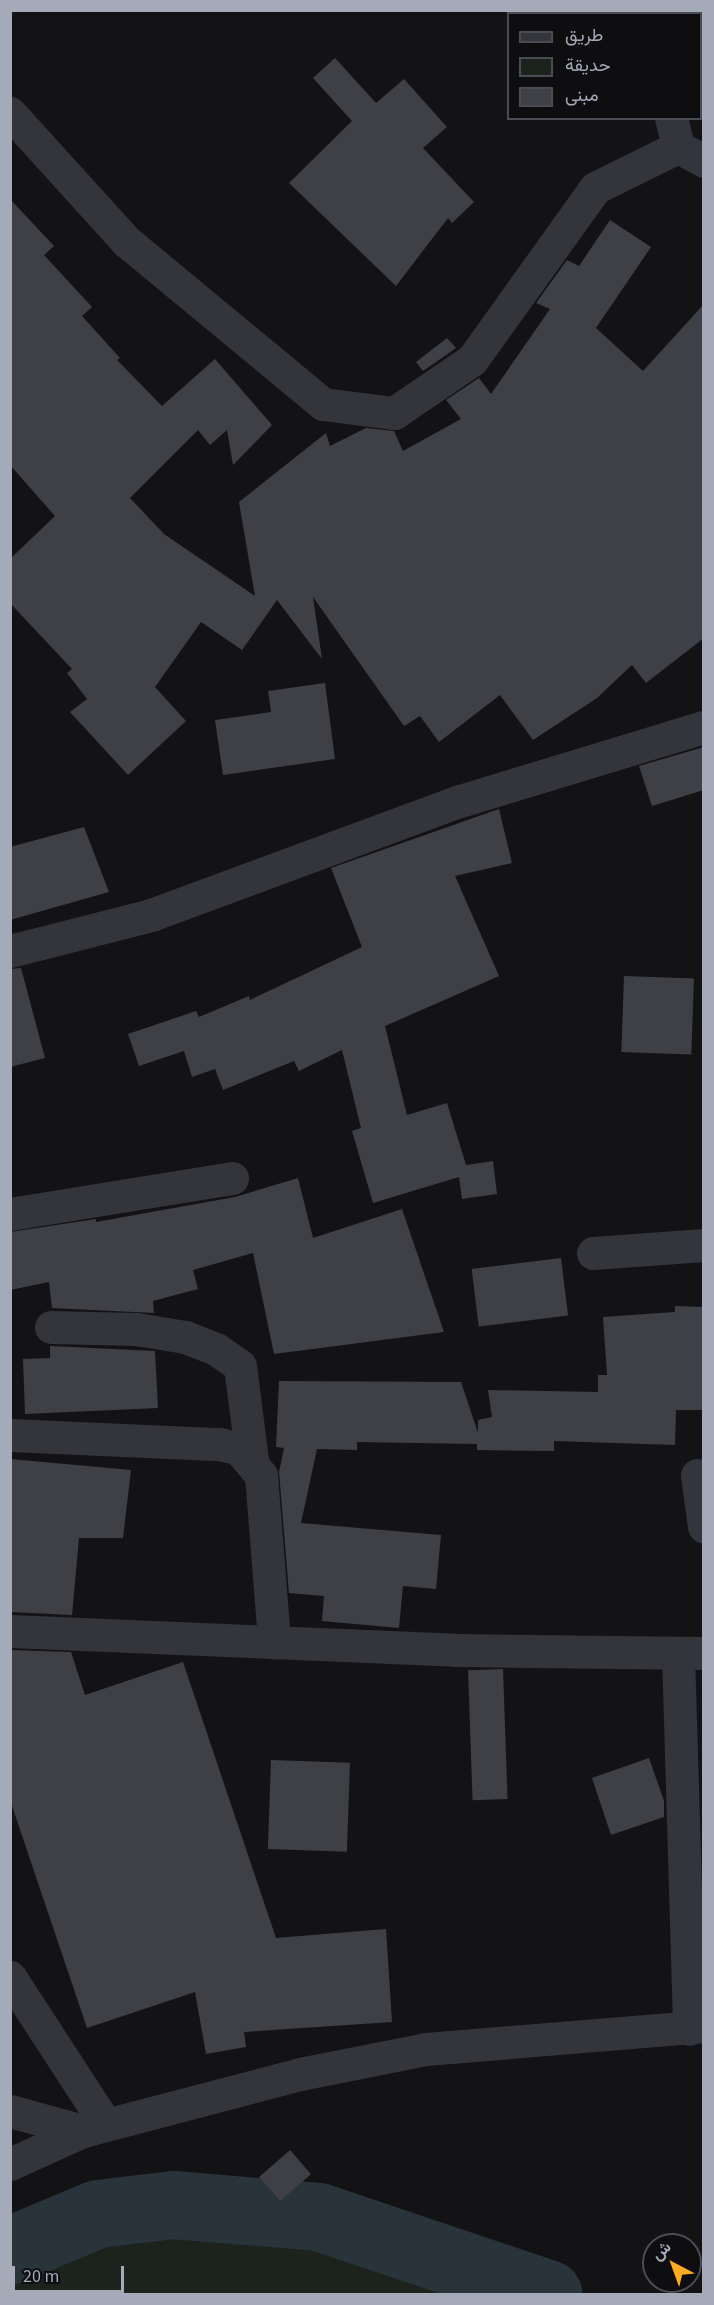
<!DOCTYPE html>
<html>
<head>
<meta charset="utf-8">
<style>
  body { margin:0 }
  #map { position:relative; width:714px; height:2305px; overflow:hidden; background:#131315; font-family:"Source Sans 3",Vazirmatn,sans-serif }
  div>[style] { position:absolute }
  [style*='--x'] { left:calc(var(--x)*1px); top:calc(var(--y)*1px); width:calc(var(--w)*1px); rotate:calc(var(--a)*1deg) }
  .green>* { inset:0; background:#1b231c }
  .river>* { height:68px; margin:-34px; padding:0 34px; transform-origin:34px; border-radius:34px; background:#29333a }
  .building>* { inset:0; background:#3f4045; transform-origin:0 0 }
  .minor>* { height:33px; margin:-16.5px; padding:0 16.5px; transform-origin:16.5px; border-radius:16.5px; background:#34353a }
  span { translate:-50% -50%; white-space:nowrap; text-align:center; line-height:1.15; -webkit-text-stroke:4.5px #0e0e10; paint-order:stroke }
  .frame { position:absolute; inset:0; border:12px solid #a4aab7; pointer-events:none }
  .legend { position:absolute; left:507px; top:12px; width:195px; height:108px; box-sizing:border-box; background:#0e0e10; border:2px solid #4a4c53; margin:0; padding:8px 10px; list-style:none; font-size:18px; color:#a4aab7 }
  .legend li { display:flex; align-items:center; gap:12px; height:30px }
  .legend b { width:30px; border:2px solid #4a4c53 }
  .north { position:absolute; left:642px; top:2233px; width:60px; height:60px; box-sizing:border-box; background:#0e0e10; border:2px solid #4a4c53; border-radius:50%; rotate:319deg; font-size:16px; font-weight:700; line-height:24px; text-align:center; color:#a4aab7 }
  .north::after { content:''; display:block; margin:auto; width:21px; height:27px; background:#feab22; clip-path:polygon(50% 0,100% 100%,50% 72%,0 100%) }
  .scale { position:absolute; left:12px; top:2266px; width:112px; height:27px; box-sizing:border-box; border:3px solid #a4aab7; border-top:0; padding-left:8px; font-size:18px; line-height:21px; white-space:nowrap; color:#a4aab7; -webkit-text-stroke:4px #0e0e10; paint-order:stroke }
</style>
</head>
<body>
<div id="map">
  <div class="green">
    <div style="clip-path:polygon(147px 2234px,315px 2236px,507px 2294px,11px 2294px,11px 2279px)"></div>
  </div>
  <div class="river">
    <div style="--x:10;--y:2251;--w:95;--a:-22.8"></div>
    <div style="--x:98;--y:2214;--w:76;--a:-6.8"></div>
    <div style="--x:173;--y:2205;--w:146;--a:4.7"></div>
    <div style="--x:319;--y:2217;--w:242;--a:18.6"></div>
  </div>
  <div class="building">
    <div style="clip-path:polygon(335px 58px,376px 103px,404px 79px,447px 127px,423px 148px,474px 202px,452px 223px,448px 218px,396px 286px,289px 183px,352px 121px,313px 78px)"></div>
    <div style="clip-path:polygon(10px 199px,54px 246px,44px 255px,92px 307px,82px 316px,120px 358px,117px 360px,162px 406px,215px 359px,272px 425px,233px 465px,227px 430px,210px 445px,198px 430px,130px 498px,164px 534px,255px 596px,239px 502px,326px 433px,330px 446px,366px 428px,394px 431px,403px 451px,461px 419px,446px 400px,479px 378px,491px 394px,550px 309px,536px 303px,567px 260px,579px 266px,610px 220px,651px 247px,596px 328px,643px 371px,704px 304px,704px 638px,646px 683px,632px 665px,597px 698px,533px 740px,500px 695px,439px 742px,420px 716px,404px 726px,313px 597px,322px 659px,277px 600px,242px 650px,201px 622px,155px 687px,186px 721px,128px 775px,70px 712px,87px 699px,67px 673px,72px 669px,10px 603px,10px 559px,55px 516px,10px 465px)"></div>
    <div style="clip-path:polygon(447px 338px,456px 348px,423px 371px,416px 362px)"></div>
    <div style="clip-path:polygon(325px 683px,335px 759px,223px 775px,215px 720px,271px 712px,268px 691px)"></div>
    <div style="clip-path:polygon(704px 747px,704px 790px,652px 806px,639px 766px)"></div>
    <div style="clip-path:polygon(499px 809px,512px 863px,455px 876px,499px 976px,385px 1026px,407px 1115px,447px 1103px,466px 1165px,493px 1161px,497px 1194px,462px 1199px,459px 1177px,373px 1203px,352px 1131px,361px 1128px,342px 1050px,299px 1071px,294px 1061px,223px 1090px,215px 1069px,192px 1077px,184px 1051px,139px 1066px,128px 1034px,196px 1011px,199px 1017px,249px 996px,250px 1000px,362px 947px,331px 868px)"></div>
    <div style="clip-path:polygon(84px 827px,109px 892px,10px 920px,10px 847px)"></div>
    <div style="clip-path:polygon(21px 968px,45px 1058px,10px 1067px,10px 969px)"></div>
    <div style="left:624px;top:976px;width:70px;height:76px;rotate:2deg"></div>
    <div style="clip-path:polygon(298px 1178px,313px 1238px,402px 1209px,444px 1332px,274px 1354px,253px 1253px,193px 1270px,198px 1289px,153px 1301px,154px 1313px,52px 1308px,49px 1282px,10px 1290px,10px 1232px,96px 1219px,96px 1222px,235px 1197px)"></div>
    <div style="left:561px;top:1258px;width:58px;height:90px;rotate:83deg"></div>
    <div style="clip-path:polygon(675px 1306px,704px 1307px,704px 1410px,676px 1410px,675px 1445px,554px 1441px,554px 1451px,477px 1450px,477px 1444px,357px 1442px,357px 1450px,317px 1449px,301px 1523px,441px 1535px,436px 1589px,403px 1586px,399px 1628px,322px 1621px,324px 1596px,289px 1593px,279px 1472px,284px 1448px,276px 1447px,279px 1381px,461px 1382px,478px 1433px,478px 1420px,492px 1417px,488px 1390px,598px 1392px,598px 1375px,607px 1375px,603px 1317px,675px 1312px)"></div>
    <div style="clip-path:polygon(50px 1346px,155px 1351px,158px 1408px,25px 1414px,23px 1359px,50px 1358px)"></div>
    <div style="clip-path:polygon(10px 1459px,131px 1470px,123px 1538px,79px 1538px,72px 1615px,10px 1612px)"></div>
    <div style="clip-path:polygon(10px 1650px,71px 1652px,85px 1695px,183px 1662px,276px 1938px,386px 1929px,392px 2022px,244px 2032px,246px 2047px,206px 2054px,195px 1992px,87px 2028px,10px 1800px)"></div>
    <div style="left:503px;top:1669px;width:130px;height:35px;rotate:88deg"></div>
    <div style="clip-path:polygon(649px 1758px,664px 1801px,664px 1817px,611px 1835px,592px 1778px)"></div>
    <div style="left:271px;top:1760px;width:79px;height:89px;rotate:2deg"></div>
    <div style="left:290px;top:2150px;width:32px;height:41px;rotate:49deg"></div>
  </div>
  <div class="minor">
    <div style="--x:648;--y:10;--w:4;--a:76"></div>
    <div style="--x:10;--y:113;--w:173;--a:47.8"></div>
    <div style="--x:126;--y:241;--w:256;--a:39.6"></div>
    <div style="--x:323;--y:404;--w:72;--a:7.2"></div>
    <div style="--x:394;--y:413;--w:94;--a:-34.2"></div>
    <div style="--x:472;--y:360;--w:211;--a:-54.4"></div>
    <div style="--x:595;--y:188;--w:93;--a:-26.3"></div>
    <div style="--x:671;--y:118;--w:30;--a:76"></div>
    <div style="--x:678;--y:147;--w:30;--a:28"></div>
    <div style="--x:10;--y:951;--w:146;--a:-14.3"></div>
    <div style="--x:151;--y:915;--w:329;--a:-20.3"></div>
    <div style="--x:460;--y:801;--w:255;--a:-16.9"></div>
    <div style="--x:10;--y:1214;--w:225;--a:-9.2"></div>
    <div style="--x:593;--y:1253;--w:111;--a:-4.1"></div>
    <div style="--x:51;--y:1327;--w:85;--a:1.3"></div>
    <div style="--x:136;--y:1329;--w:50;--a:9.3"></div>
    <div style="--x:185;--y:1337;--w:33;--a:21"></div>
    <div style="--x:216;--y:1349;--w:29;--a:35"></div>
    <div style="--x:240;--y:1366;--w:95;--a:82.7"></div>
    <div style="--x:10;--y:1435;--w:210;--a:2.5"></div>
    <div style="--x:220;--y:1444;--w:20;--a:15"></div>
    <div style="--x:239;--y:1449;--w:34;--a:50"></div>
    <div style="--x:261;--y:1475;--w:168;--a:85.5"></div>
    <div style="--x:697;--y:1475;--w:52;--a:82.3"></div>
    <div style="--x:10;--y:1631;--w:446;--a:2.4"></div>
    <div style="--x:456;--y:1650;--w:248;--a:0.7"></div>
    <div style="--x:678;--y:1653;--w:376;--a:88.3"></div>
    <div style="--x:10;--y:1977;--w:176;--a:57"></div>
    <div style="--x:10;--y:2111;--w:76;--a:15.3"></div>
    <div style="--x:10;--y:2164;--w:80;--a:-24.3"></div>
    <div style="--x:83;--y:2131;--w:224;--a:-14.7"></div>
    <div style="--x:300;--y:2074;--w:128;--a:-11.2"></div>
    <div style="--x:426;--y:2049;--w:279;--a:-4.7"></div>
  </div>
  <div class="frame"></div>
  <ul class="legend">
  <li><b style="height:8px;background:#34353a"></b>طريق</li>
  <li><b style="height:16px;background:#1b231c"></b>حديقة</li>
  <li><b style="height:16px;background:#3f4045"></b>مبنى</li>
  </ul>
  <div class="north">ش</div>
  <div class="scale">20 m</div>
</div>
</body>
</html>
